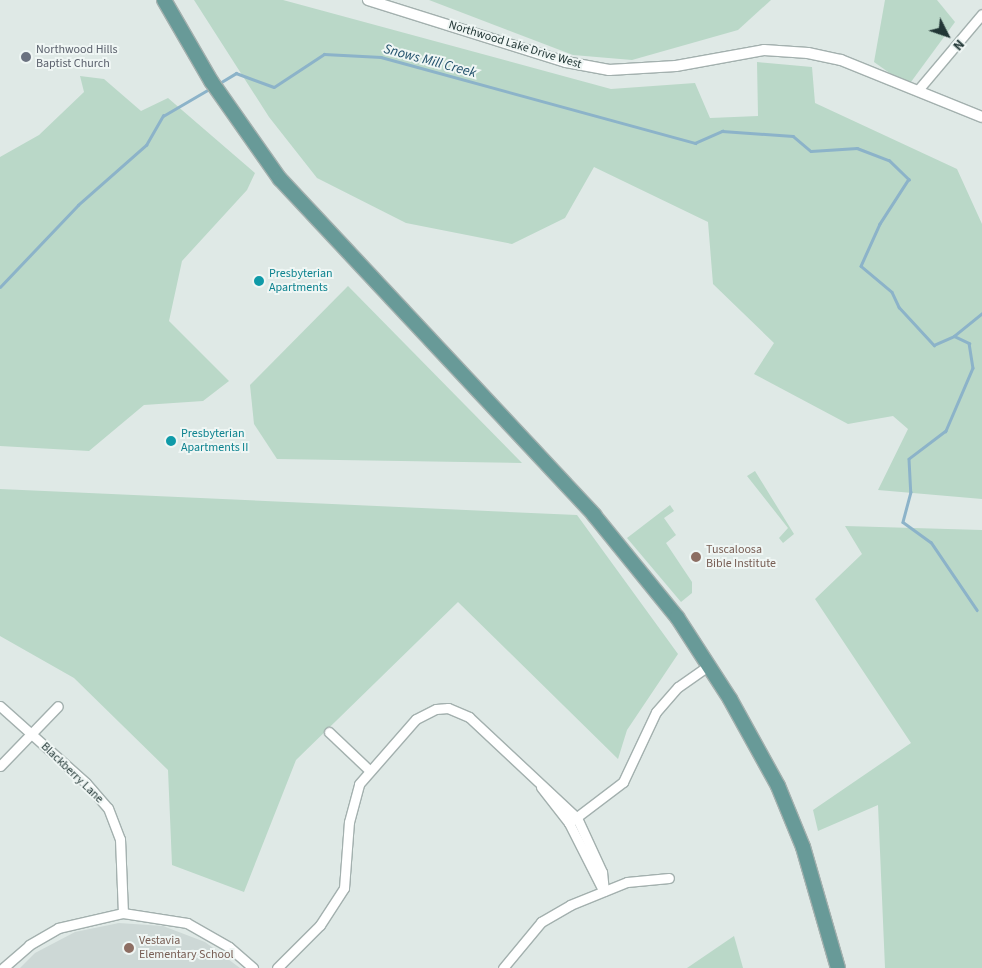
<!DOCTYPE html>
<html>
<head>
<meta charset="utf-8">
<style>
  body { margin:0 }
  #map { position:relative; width:982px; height:968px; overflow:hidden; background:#dfe9e6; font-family:"Source Sans 3",sans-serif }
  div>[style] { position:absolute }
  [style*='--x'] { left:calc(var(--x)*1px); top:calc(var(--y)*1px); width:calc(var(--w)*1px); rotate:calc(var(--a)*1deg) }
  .built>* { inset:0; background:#cdd8d6 }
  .green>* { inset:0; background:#bad8c8 }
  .stream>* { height:2.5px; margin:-1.25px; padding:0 1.25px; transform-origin:1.25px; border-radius:1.25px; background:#8cb3c9 }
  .roads { filter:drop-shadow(1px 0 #a3b0ae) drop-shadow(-1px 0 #a3b0ae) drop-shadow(0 1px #a3b0ae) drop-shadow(0 -1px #a3b0ae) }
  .minor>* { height:9px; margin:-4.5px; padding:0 4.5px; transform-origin:4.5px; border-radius:4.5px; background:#fff }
  .tertiary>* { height:10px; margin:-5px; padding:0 5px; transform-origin:5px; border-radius:5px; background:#fff }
  .primary>* { height:14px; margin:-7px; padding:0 7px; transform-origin:7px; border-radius:7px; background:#689a98 }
  .dots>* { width:14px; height:14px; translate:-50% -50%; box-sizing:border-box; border:2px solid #eff6f4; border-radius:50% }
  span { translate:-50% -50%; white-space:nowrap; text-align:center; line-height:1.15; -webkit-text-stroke:4px #eff6f4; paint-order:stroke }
  .street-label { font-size:12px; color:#223736 }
  .worship-label { font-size:12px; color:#5b616d }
  .left { translate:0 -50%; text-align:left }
  .culture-label { font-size:12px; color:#0d838f }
  .education-label { font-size:12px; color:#785e54 }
  .water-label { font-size:14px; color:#22516c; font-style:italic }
  .north { position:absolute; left:922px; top:10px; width:50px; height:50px; -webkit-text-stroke:4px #eff6f4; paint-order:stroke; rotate:131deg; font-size:14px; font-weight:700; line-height:20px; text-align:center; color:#223736 }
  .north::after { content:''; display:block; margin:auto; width:18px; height:22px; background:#223736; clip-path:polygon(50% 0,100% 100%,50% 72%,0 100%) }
</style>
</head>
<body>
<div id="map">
  <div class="built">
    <div style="clip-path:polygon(119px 923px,163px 926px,205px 942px,240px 968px,20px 968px,35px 953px,75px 932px)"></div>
  </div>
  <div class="green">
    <div style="clip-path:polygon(194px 0,283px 0,611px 89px,695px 83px,710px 118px,758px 116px,757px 62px,812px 67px,815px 103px,957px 169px,982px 224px,982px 499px,878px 490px,908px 429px,893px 416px,848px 424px,754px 374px,774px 343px,713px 284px,708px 222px,594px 167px,565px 218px,512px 244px,406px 223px,317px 178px,269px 117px)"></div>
    <div style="clip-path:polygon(429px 0,771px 0,738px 30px,632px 60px,573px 55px)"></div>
    <div style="clip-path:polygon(885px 0,937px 0,955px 22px,908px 86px,874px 62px)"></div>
    <div style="clip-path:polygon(80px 76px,104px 79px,141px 111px,168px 98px,255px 173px,247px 190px,182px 261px,169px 321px,229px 381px,203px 401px,144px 405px,89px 451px,0 446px,0 157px,39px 135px,84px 92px)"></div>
    <div style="clip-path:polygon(348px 286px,522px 463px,277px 459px,254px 424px,250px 385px)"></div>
    <div style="clip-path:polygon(755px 471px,794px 534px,783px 543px,779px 538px,788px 528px,747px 476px)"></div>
    <div style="clip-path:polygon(0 489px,577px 515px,678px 654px,627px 730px,618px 759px,458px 602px,296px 760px,244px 892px,172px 865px,168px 770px,74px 678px,0 636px)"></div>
    <div style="clip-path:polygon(670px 505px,674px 511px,664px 518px,676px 535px,666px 543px,692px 582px,692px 593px,681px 602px,627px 538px)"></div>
    <div style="clip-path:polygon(845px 526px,982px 530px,982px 968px,885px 968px,878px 805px,818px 831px,813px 810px,911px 743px,815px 599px,862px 554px)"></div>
    <div style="clip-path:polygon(734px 936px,743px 968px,687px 968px)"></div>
  </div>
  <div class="stream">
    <div style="--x:218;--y:84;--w:21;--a:-31"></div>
    <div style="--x:236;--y:73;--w:40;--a:20.2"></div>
    <div style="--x:274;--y:87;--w:60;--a:-33.4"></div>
    <div style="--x:324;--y:54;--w:57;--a:3"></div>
    <div style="--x:381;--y:57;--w:326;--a:15.3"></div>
    <div style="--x:695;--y:143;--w:30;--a:-24"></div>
    <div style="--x:722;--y:131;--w:71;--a:4"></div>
    <div style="--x:793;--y:136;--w:23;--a:40"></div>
    <div style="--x:811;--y:151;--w:46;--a:-3.7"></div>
    <div style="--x:857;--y:148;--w:34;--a:21"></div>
    <div style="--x:889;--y:160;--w:28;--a:44"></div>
    <div style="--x:909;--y:179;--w:54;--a:122.8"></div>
    <div style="--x:880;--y:224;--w:46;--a:114.3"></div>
    <div style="--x:861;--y:266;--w:40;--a:40"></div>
    <div style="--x:892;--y:292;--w:17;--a:65"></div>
    <div style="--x:899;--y:307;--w:52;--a:47.4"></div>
    <div style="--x:934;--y:345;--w:22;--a:-24"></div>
    <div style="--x:954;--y:336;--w:36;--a:-39"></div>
    <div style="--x:0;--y:287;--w:113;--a:-46.4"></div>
    <div style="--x:78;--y:205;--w:91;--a:-41.4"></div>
    <div style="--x:146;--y:145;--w:34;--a:-60"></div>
    <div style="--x:163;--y:116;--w:56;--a:-30.3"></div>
    <div style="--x:954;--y:336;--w:17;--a:25"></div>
    <div style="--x:969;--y:343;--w:25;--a:81"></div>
    <div style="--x:973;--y:368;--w:69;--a:113.2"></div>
    <div style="--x:946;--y:431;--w:46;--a:142.9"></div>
    <div style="--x:909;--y:459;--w:33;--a:87"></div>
    <div style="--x:911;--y:492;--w:31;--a:105"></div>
    <div style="--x:903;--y:522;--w:34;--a:36"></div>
    <div style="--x:931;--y:542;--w:82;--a:55.9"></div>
  </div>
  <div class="roads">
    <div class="minor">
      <div style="--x:918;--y:90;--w:99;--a:-49.9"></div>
      <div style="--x:0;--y:706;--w:115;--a:41.8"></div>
      <div style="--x:86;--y:783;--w:33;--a:49"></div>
      <div style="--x:108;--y:808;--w:33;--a:69"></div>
      <div style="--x:120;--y:839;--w:74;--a:87.7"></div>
      <div style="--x:329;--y:732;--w:54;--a:43.5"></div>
      <div style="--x:0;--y:766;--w:83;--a:-46"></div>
      <div style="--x:541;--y:787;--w:46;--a:52.1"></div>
      <div style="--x:569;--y:823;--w:73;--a:63.1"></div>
      <div style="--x:569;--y:823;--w:68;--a:-37.2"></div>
      <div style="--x:623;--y:782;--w:77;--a:-64.8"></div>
      <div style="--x:656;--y:712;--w:33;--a:-49"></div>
      <div style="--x:678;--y:687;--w:37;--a:-35"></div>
      <div style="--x:3;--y:968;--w:35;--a:-41"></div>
      <div style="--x:29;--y:945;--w:34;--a:-30"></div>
      <div style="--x:58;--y:928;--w:67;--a:-13"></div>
      <div style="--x:123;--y:913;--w:65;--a:8.9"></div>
      <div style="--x:187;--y:923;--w:48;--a:29.7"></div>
      <div style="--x:229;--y:947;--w:32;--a:41"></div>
      <div style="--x:277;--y:968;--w:61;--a:-45"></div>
      <div style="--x:320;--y:925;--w:44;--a:-57"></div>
      <div style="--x:344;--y:888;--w:66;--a:-85.7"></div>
      <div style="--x:349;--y:822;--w:39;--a:-75"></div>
      <div style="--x:359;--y:784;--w:86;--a:-48.8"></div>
      <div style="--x:416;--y:719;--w:22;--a:-27"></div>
      <div style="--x:436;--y:709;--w:12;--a:-5"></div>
      <div style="--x:448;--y:708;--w:23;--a:23"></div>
      <div style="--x:469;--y:717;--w:148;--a:43.1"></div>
      <div style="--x:577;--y:818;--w:60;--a:65.2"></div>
      <div style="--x:602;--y:872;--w:19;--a:84"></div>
      <div style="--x:503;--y:968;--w:60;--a:-50.4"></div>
      <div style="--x:541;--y:922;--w:34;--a:-30"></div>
      <div style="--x:570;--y:905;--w:61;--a:-22"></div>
      <div style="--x:627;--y:882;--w:42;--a:-5.4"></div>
    </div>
    <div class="tertiary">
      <div style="--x:368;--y:0;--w:207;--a:17.4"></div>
      <div style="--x:566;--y:62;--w:44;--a:10.5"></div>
      <div style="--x:609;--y:70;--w:67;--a:-3.4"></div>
      <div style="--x:676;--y:66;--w:89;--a:-10.3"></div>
      <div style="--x:764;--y:50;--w:44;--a:3.9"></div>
      <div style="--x:808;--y:53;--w:34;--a:12"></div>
      <div style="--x:841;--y:60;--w:152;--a:22"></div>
    </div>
    <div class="primary">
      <div style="--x:164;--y:0;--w:94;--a:59.9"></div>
      <div style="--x:211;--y:81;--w:120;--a:54.9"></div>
      <div style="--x:280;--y:179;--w:460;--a:46.9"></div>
      <div style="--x:594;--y:515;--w:132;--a:50.9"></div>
      <div style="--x:677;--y:617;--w:98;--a:57.1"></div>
      <div style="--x:730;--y:699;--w:99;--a:61.1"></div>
      <div style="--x:778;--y:786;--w:66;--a:67.7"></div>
      <div style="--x:803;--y:847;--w:126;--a:73.9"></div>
    </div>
  </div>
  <div class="dots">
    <div style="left:26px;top:57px;background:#6b7280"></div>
    <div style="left:259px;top:281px;background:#0f9aa8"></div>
    <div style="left:171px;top:441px;background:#0f9aa8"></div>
    <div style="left:696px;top:557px;background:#8d6e63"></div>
    <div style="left:129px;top:948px;background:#8d6e63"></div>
  </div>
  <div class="street-label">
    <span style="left:515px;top:45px;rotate:17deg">Northwood Lake Drive West</span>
    <span style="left:72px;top:773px;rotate:44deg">Blackberry Lane</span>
  </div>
  <div class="worship-label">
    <span class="left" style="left:36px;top:57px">Northwood Hills<br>Baptist Church</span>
  </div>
  <div class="culture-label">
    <span class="left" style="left:269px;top:281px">Presbyterian<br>Apartments</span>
    <span class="left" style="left:181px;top:441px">Presbyterian<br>Apartments II</span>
  </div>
  <div class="education-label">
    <span class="left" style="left:706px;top:557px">Tuscaloosa<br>Bible Institute</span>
    <span class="left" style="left:139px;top:948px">Vestavia<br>Elementary School</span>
  </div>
  <div class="water-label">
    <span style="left:430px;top:61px;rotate:15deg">Snows Mill Creek</span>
  </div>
  <div class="north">N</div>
</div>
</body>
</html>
